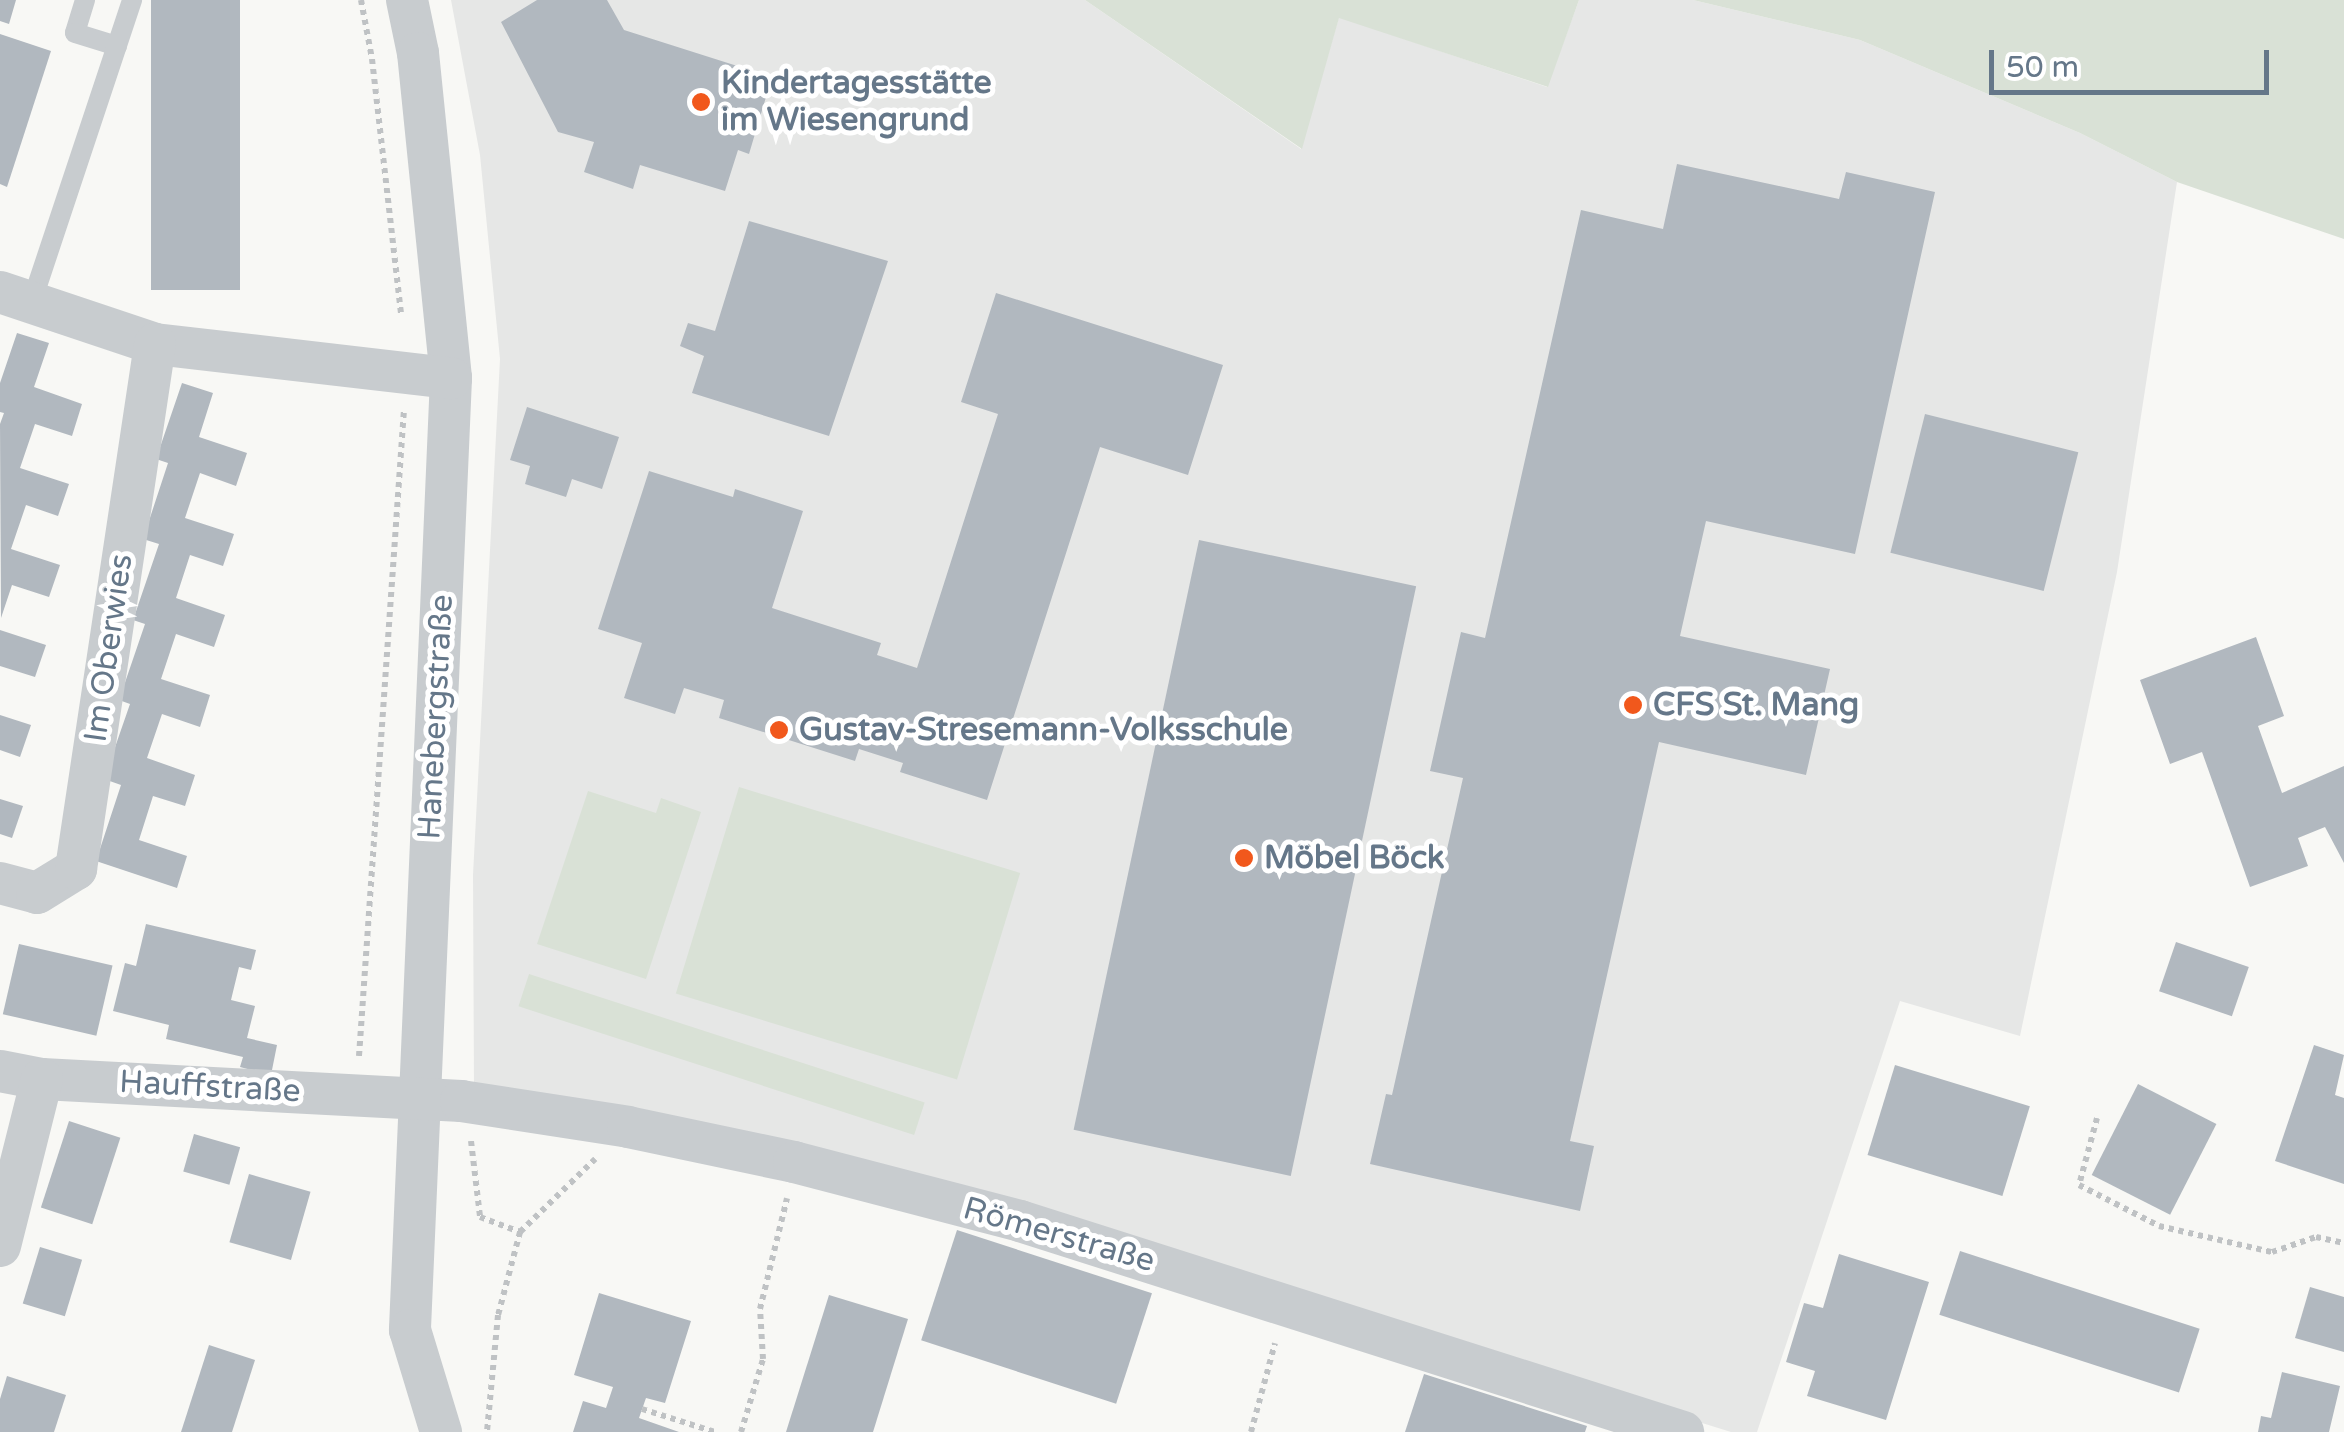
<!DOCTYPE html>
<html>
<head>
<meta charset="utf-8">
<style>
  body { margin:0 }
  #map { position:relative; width:2344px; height:1432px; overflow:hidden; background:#f8f8f5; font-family:"Varela Round",sans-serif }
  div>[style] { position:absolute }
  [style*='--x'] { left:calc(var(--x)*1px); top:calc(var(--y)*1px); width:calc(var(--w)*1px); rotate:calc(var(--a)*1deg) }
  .built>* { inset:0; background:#e6e7e6 }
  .green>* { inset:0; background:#d9e1d6; transform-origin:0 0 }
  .building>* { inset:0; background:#b1b8bf; transform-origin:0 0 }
  .path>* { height:6px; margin-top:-3px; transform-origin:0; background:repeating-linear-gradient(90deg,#bfc2c4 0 5px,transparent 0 10px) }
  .service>* { height:20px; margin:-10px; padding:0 10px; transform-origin:10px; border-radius:10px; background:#c8cccf }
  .minor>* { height:42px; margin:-21px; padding:0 21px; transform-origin:21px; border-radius:21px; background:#c8cccf }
  .dots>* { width:28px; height:28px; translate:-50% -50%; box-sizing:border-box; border:5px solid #fff; border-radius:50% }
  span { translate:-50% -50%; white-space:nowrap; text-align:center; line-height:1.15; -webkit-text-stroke:10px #fff; paint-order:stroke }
  .poi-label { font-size:32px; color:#657789; font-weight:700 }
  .left { translate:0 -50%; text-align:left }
  .street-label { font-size:32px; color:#657789 }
  .scale { position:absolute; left:1989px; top:50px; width:280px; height:45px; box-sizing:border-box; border:5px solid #657789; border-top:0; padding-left:12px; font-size:30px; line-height:35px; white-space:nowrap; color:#657789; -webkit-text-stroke:8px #fff; paint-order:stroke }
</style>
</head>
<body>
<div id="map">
  <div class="built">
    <div style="clip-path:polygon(451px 0,1085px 0,1301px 149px,1339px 17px,1547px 87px,1579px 0,1693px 0,1860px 40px,2080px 133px,2177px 182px,2117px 572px,2020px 1036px,1900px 1001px,1757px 1432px,1731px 1432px,964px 1193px,474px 1088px,473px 875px,500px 359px,480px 155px)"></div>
  </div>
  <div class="green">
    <div style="clip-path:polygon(1085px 0,1579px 0,1548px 87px,1339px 18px,1302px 149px)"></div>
    <div style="clip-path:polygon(1693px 0,2344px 0,2344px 239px,2177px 182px,2080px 133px,1860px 40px)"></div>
    <div style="left:739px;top:787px;width:294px;height:216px;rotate:17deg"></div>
    <div style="clip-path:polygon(588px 791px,656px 813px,661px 798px,701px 812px,646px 979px,537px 944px)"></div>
    <div style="left:529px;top:974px;width:416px;height:34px;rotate:18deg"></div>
  </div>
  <div class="building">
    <div style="clip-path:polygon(0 0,16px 0,9px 24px,0 21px)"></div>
    <div style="left:151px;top:0;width:89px;height:290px"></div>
    <div style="clip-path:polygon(537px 0,607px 0,624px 30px,772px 77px,749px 154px,738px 150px,725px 191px,640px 165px,633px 189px,584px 172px,594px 142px,558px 132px,501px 22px)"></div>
    <div style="clip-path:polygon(0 34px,51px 51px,7px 187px,0 184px)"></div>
    <div style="clip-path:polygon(1677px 164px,1839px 199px,1846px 172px,1935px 192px,1855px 554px,1706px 521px,1680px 636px,1830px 669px,1806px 775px,1659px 742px,1570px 1141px,1594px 1146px,1580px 1211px,1370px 1164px,1386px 1094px,1392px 1095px,1463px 778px,1430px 771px,1461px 632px,1485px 638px,1581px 210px,1663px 229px)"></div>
    <div style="clip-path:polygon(749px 221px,888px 261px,829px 436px,692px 393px,704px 356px,680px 346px,688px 323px,715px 331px)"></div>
    <div style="clip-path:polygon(996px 293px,1223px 365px,1188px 475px,1100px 447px,987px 800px,900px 772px,903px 763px,859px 749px,855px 761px,719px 718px,724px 700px,684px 688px,675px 714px,624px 698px,642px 643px,598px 629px,649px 471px,733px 497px,735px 489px,803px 511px,772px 608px,881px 643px,877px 655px,917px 668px,998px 414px,961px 402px)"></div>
    <div style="clip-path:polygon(17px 333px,49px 343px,34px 387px,82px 404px,72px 436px,35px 424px,20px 468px,69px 484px,58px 516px,26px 505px,11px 549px,60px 565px,49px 597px,12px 585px,1px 618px,0 424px,4px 413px,0 412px,0 383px)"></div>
    <div style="clip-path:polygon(182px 383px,213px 393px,199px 437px,247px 453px,236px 486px,200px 473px,185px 518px,234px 534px,223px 566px,190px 555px,176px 598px,225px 615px,214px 647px,176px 634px,161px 679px,210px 695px,200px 727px,162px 714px,147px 758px,195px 775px,185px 806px,153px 796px,139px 840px,187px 856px,177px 888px,96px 861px,121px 785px,104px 779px,130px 704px,119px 700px,145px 624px,133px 620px,159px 544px,143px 539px,168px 463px,156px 459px)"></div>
    <div style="clip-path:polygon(527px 407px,619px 437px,602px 489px,572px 479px,566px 497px,525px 484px,530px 466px,510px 460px)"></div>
    <div style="left:1925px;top:414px;width:158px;height:143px;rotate:14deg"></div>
    <div style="left:1199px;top:540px;width:222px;height:603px;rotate:12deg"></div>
    <div style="clip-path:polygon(0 630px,46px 645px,35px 677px,0 666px)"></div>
    <div style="clip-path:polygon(2256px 637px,2284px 716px,2258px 726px,2282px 793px,2344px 766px,2344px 863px,2325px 827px,2298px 838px,2308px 866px,2250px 887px,2202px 752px,2170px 764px,2140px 680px)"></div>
    <div style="clip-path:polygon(0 715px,31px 725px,20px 757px,0 750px)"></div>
    <div style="clip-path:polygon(0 799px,23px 806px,12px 838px,0 834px)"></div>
    <div style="clip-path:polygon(146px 924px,256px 950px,251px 970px,239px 967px,231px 1000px,255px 1006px,247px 1038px,277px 1045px,271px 1075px,240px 1067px,243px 1057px,166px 1039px,169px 1025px,113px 1011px,125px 963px,136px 966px)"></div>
    <div style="left:2176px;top:942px;width:77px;height:52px;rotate:19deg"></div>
    <div style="left:19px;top:944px;width:96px;height:72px;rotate:13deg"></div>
    <div style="clip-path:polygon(2314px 1045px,2344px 1055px,2335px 1095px,2344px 1098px,2344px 1184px,2275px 1161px)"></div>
    <div style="left:1895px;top:1065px;width:141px;height:94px;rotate:17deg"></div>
    <div style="left:2138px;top:1084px;width:88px;height:102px;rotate:27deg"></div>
    <div style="left:69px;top:1121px;width:54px;height:91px;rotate:18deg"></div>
    <div style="left:194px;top:1134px;width:48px;height:39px;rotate:16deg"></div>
    <div style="left:249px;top:1174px;width:64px;height:71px;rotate:16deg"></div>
    <div style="left:957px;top:1230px;width:205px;height:116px;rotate:18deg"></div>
    <div style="left:40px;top:1247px;width:44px;height:59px;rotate:17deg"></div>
    <div style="left:1960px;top:1251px;width:252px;height:67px;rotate:18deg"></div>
    <div style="clip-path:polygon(1839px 1254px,1929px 1282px,1886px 1420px,1807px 1396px,1815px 1371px,1786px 1362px,1804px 1303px,1823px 1308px)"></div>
    <div style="clip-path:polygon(2310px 1287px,2344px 1297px,2344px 1352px,2295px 1338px)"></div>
    <div style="clip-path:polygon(599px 1293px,691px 1321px,665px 1403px,646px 1398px,639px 1418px,679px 1432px,573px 1432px,583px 1401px,606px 1408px,613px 1387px,574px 1375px)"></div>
    <div style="clip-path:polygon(829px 1295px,908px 1319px,873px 1432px,786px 1432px)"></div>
    <div style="clip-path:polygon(209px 1345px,255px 1360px,232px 1432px,181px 1432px)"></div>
    <div style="clip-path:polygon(2282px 1372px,2340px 1386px,2329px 1432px,2258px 1432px,2261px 1416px,2271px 1418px)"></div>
    <div style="clip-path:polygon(1424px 1374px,1587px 1426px,1585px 1432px,1405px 1432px)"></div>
    <div style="clip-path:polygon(7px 1376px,66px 1395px,54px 1432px,0 1432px,0 1399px)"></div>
  </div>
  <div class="path">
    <div style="--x:361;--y:0;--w:60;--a:79.4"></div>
    <div style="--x:372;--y:59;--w:256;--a:83.5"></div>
    <div style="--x:359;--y:1056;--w:648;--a:-86.02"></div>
    <div style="--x:2097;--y:1118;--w:69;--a:105"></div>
    <div style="--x:2079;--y:1185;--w:90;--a:27.1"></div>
    <div style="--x:2159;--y:1226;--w:116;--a:13"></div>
    <div style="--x:2272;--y:1252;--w:46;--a:-18.8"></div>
    <div style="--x:2316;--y:1237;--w:29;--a:12"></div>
    <div style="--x:471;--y:1141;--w:77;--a:83.2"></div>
    <div style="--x:480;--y:1217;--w:43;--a:20.6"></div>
    <div style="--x:520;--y:1232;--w:86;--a:104.8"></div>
    <div style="--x:498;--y:1315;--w:118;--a:95.4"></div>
    <div style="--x:520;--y:1232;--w:105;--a:-44.2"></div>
    <div style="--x:642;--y:1409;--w:77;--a:17.5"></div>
    <div style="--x:741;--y:1432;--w:76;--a:-73.2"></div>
    <div style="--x:763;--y:1359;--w:50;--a:-93.4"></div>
    <div style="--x:760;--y:1309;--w:114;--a:-76.3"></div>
    <div style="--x:1251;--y:1432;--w:92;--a:-74.9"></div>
  </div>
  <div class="service">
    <div style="--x:85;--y:0;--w:34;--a:107"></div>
    <div style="--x:75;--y:33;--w:44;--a:17.2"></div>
    <div style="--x:32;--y:301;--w:317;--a:-71.6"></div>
  </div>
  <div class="minor">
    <div style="--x:407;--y:0;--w:54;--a:78.3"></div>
    <div style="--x:418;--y:53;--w:327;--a:84.2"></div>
    <div style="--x:451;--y:378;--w:953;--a:92.47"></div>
    <div style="--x:410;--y:1330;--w:107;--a:73.1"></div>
    <div style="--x:0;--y:292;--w:163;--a:18.5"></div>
    <div style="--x:155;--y:344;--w:298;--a:6.6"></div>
    <div style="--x:0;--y:883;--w:38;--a:15"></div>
    <div style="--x:37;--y:893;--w:46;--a:-31.6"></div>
    <div style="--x:76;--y:869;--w:531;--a:-81.44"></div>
    <div style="--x:0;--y:1071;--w:43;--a:10.8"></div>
    <div style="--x:42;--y:1079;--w:420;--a:3"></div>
    <div style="--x:461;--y:1101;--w:169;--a:8.8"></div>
    <div style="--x:628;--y:1127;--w:170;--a:11.9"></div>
    <div style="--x:794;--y:1162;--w:234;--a:14.6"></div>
    <div style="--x:1020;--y:1221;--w:696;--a:17.65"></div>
    <div style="--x:0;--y:1246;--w:172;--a:-75.9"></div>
  </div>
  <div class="dots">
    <div style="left:701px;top:102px;background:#f1581c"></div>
    <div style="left:1633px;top:705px;background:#f1581c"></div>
    <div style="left:779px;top:730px;background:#f1581c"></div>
    <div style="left:1244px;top:858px;background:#f1581c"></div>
  </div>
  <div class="poi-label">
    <span class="left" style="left:721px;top:102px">Kindertagesstätte<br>im Wiesengrund</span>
    <span class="left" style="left:1653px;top:705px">CFS St. Mang</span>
    <span class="left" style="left:799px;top:730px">Gustav-Stresemann-Volksschule</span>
    <span class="left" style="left:1264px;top:858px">Möbel Böck</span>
  </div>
  <div class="street-label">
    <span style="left:109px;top:648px;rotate:-82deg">Im Oberwies</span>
    <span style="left:436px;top:717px;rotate:-87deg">Hanebergstraße</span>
    <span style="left:210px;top:1087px;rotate:3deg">Hauffstraße</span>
    <span style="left:1059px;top:1235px;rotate:16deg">Römerstraße</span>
  </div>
  <div class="scale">50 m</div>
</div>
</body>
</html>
